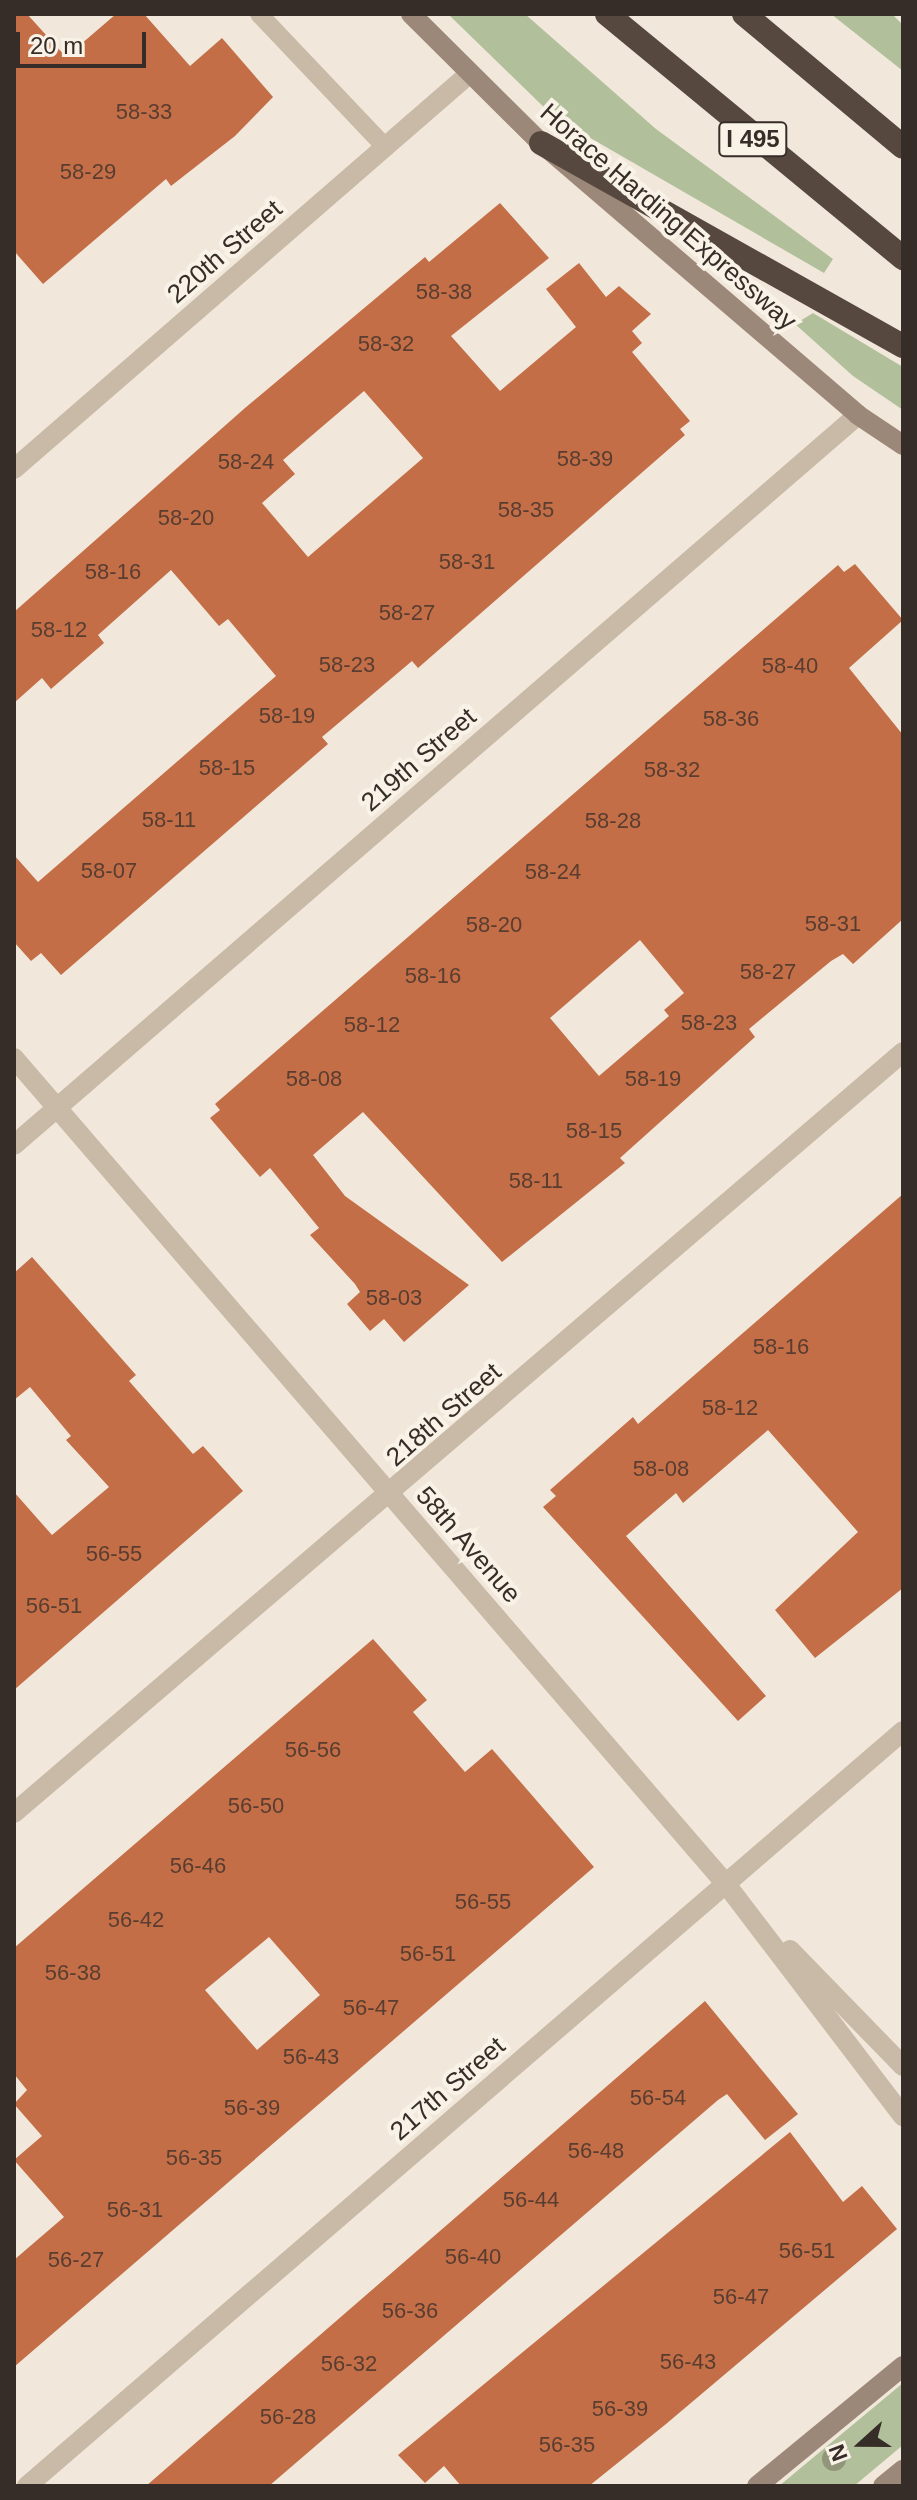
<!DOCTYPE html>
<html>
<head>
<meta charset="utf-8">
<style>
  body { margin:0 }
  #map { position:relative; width:917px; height:2500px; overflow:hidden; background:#f1e8db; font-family:Helvetica,sans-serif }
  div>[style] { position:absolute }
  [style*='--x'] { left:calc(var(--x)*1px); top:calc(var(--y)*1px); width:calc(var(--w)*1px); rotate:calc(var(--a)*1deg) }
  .green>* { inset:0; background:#b1c09b }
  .building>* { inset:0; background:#c36e47 }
  .lane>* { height:18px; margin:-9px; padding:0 9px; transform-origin:9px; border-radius:9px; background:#c9b9a7 }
  .street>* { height:20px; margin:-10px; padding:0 10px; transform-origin:10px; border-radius:10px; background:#c9b9a7 }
  .secondary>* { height:20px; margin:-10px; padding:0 10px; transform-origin:10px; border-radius:10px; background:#9c8879 }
  .highway>* { height:24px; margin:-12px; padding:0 12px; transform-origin:12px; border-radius:12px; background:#56483f }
  .trees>* { width:24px; height:24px; margin:-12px; border-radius:50%; background:#91967b }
  span { translate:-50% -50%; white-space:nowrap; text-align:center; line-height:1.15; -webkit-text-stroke:8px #f9f2e7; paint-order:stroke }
  .number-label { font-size:22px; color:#593d30 }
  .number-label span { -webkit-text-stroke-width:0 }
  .shield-label span { padding:2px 6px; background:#f9f2e7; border:2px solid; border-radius:6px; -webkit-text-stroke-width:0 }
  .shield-label { font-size:24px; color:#362d28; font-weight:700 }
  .street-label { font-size:26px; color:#362d28 }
  .frame { position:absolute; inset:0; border:16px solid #362d28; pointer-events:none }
  .north { position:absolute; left:821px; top:2404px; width:80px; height:80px; -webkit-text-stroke:6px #f9f2e7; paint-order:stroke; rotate:249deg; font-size:22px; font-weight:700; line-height:32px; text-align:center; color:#362d28 }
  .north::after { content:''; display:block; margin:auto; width:28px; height:36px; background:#362d28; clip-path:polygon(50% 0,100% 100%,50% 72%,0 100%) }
  .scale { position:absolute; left:16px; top:32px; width:130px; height:36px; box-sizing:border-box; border:4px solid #362d28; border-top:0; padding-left:10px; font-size:24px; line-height:28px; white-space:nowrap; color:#362d28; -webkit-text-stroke:6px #f9f2e7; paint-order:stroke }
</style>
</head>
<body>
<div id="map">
  <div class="green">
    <div style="clip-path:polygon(448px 14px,525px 14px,656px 129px,833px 259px,824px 273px,554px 117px)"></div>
    <div style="clip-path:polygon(831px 14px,892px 14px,903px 25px,903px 71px)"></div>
    <div style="clip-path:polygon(813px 313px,903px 367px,903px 410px,853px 376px,795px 324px)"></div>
    <div style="clip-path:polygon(903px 2383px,903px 2445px,854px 2486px,779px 2486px)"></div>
  </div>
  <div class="building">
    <div style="clip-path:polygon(14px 14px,27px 14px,66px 57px,116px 14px,144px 14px,190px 66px,222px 38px,273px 97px,235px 136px,171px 186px,166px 179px,43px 284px,14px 251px)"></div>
    <div style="clip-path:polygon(evenodd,500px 203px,549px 258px,451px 336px,500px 391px,576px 327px,546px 289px,579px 263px,606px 297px,619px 286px,651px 314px,632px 331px,642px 343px,632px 352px,690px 421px,680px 429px,685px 435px,418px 668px,412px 661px,322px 737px,328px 744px,61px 975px,41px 953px,31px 961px,14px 942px,14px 855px,38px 882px,276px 676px,228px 619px,219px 626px,171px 570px,98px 635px,104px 643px,51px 689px,42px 678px,14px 703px,14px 612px,245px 408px,425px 257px,429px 262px,500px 203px,364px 391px,423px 458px,308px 557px,262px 503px,295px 474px,283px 460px,364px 391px)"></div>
    <div style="clip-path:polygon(evenodd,855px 564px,903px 620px,849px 668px,903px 735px,903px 919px,853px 964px,843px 954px,831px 961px,749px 1029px,755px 1037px,620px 1158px,625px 1163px,502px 1262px,363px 1112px,313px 1155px,345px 1196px,469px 1285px,404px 1342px,384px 1319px,370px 1331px,347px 1304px,360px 1292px,355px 1284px,310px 1235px,319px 1228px,270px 1168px,260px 1177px,210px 1118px,220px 1110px,215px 1104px,838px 565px,844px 572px,855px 564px,640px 940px,684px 993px,664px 1010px,669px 1016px,599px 1076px,550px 1018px,640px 940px)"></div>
    <div style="clip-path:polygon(903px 1194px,903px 1588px,815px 1658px,775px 1610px,858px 1532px,768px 1430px,683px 1503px,676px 1493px,626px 1536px,766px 1696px,738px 1721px,543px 1507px,556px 1496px,550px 1490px,633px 1417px,638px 1424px)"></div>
    <div style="clip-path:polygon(32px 1257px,136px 1375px,129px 1381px,193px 1454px,203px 1446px,243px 1491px,14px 1690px,14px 1492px,52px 1535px,109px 1487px,66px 1440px,71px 1436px,30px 1387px,14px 1400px,14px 1273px)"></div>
    <div style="clip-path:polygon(evenodd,373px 1639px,427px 1700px,413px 1712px,465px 1772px,492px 1749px,594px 1867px,14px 2367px,14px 2260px,64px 2217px,14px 2160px,42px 2136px,14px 2104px,27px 2090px,14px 2074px,14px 1948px,373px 1639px,269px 1937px,320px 1995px,257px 2050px,205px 1990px,269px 1937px)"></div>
    <div style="clip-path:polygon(705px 2001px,798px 2114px,765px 2140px,727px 2094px,718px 2100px,269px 2486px,146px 2486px)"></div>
    <div style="clip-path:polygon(790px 2132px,843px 2202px,862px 2186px,897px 2229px,666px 2424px,589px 2486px,461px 2486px,444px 2466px,425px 2483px,398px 2455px)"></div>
  </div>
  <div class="lane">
    <div style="--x:259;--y:14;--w:183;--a:46.5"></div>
  </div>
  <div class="street">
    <div style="--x:14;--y:469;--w:603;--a:-40.96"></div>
    <div style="--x:14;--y:1058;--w:1091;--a:49.24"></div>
    <div style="--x:726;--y:1884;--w:292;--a:52.7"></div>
    <div style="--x:14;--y:1145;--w:1116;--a:-40.86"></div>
    <div style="--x:14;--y:1813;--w:1170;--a:-40.56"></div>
    <div style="--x:790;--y:1950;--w:162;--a:45.8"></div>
    <div style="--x:27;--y:2486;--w:1156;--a:-40.76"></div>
  </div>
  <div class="secondary">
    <div style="--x:411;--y:14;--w:183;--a:44.8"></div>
    <div style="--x:541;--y:143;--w:418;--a:40.6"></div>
    <div style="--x:858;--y:415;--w:54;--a:33.7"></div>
    <div style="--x:757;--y:2486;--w:189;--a:-39.4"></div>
    <div style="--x:883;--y:2486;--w:26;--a:-39"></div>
  </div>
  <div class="highway">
    <div style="--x:607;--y:14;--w:384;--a:39.5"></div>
    <div style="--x:744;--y:14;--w:207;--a:39.9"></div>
    <div style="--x:541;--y:143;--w:415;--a:29.3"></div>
  </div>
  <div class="trees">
    <div style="left:834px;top:2459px"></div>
  </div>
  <div class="number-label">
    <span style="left:144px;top:112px">58-33</span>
    <span style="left:88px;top:172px">58-29</span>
    <span style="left:444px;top:292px">58-38</span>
    <span style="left:386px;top:344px">58-32</span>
    <span style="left:585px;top:459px">58-39</span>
    <span style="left:246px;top:462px">58-24</span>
    <span style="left:526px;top:510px">58-35</span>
    <span style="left:186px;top:518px">58-20</span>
    <span style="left:467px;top:562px">58-31</span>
    <span style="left:113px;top:572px">58-16</span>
    <span style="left:407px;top:613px">58-27</span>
    <span style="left:59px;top:630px">58-12</span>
    <span style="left:347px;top:665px">58-23</span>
    <span style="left:790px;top:666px">58-40</span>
    <span style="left:287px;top:716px">58-19</span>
    <span style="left:731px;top:719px">58-36</span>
    <span style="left:227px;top:768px">58-15</span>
    <span style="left:672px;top:770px">58-32</span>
    <span style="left:169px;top:820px">58-11</span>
    <span style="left:613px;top:821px">58-28</span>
    <span style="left:109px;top:871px">58-07</span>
    <span style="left:553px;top:872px">58-24</span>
    <span style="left:833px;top:924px">58-31</span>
    <span style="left:494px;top:925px">58-20</span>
    <span style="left:768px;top:972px">58-27</span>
    <span style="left:433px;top:976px">58-16</span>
    <span style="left:709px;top:1023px">58-23</span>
    <span style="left:372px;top:1025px">58-12</span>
    <span style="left:314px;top:1079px">58-08</span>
    <span style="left:653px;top:1079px">58-19</span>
    <span style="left:594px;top:1131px">58-15</span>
    <span style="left:536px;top:1181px">58-11</span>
    <span style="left:394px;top:1298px">58-03</span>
    <span style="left:781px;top:1347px">58-16</span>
    <span style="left:730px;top:1408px">58-12</span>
    <span style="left:661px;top:1469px">58-08</span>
    <span style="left:114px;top:1554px">56-55</span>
    <span style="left:54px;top:1606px">56-51</span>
    <span style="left:313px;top:1750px">56-56</span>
    <span style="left:256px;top:1806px">56-50</span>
    <span style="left:198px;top:1866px">56-46</span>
    <span style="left:483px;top:1902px">56-55</span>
    <span style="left:136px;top:1920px">56-42</span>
    <span style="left:428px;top:1954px">56-51</span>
    <span style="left:73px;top:1973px">56-38</span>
    <span style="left:371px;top:2008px">56-47</span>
    <span style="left:311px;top:2057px">56-43</span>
    <span style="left:658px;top:2098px">56-54</span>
    <span style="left:252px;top:2108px">56-39</span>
    <span style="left:596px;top:2151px">56-48</span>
    <span style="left:194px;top:2158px">56-35</span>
    <span style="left:531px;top:2200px">56-44</span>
    <span style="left:135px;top:2210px">56-31</span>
    <span style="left:807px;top:2251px">56-51</span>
    <span style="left:473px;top:2257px">56-40</span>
    <span style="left:76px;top:2260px">56-27</span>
    <span style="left:741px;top:2297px">56-47</span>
    <span style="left:410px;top:2311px">56-36</span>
    <span style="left:688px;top:2362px">56-43</span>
    <span style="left:349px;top:2364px">56-32</span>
    <span style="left:620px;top:2409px">56-39</span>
    <span style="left:288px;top:2417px">56-28</span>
    <span style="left:567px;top:2445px">56-35</span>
  </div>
  <div class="shield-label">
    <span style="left:753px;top:139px">I 495</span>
  </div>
  <div class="street-label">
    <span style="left:668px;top:217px;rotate:41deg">Horace Harding Expressway</span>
    <span style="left:225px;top:252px;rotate:-41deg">220th Street</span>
    <span style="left:419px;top:760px;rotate:-41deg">219th Street</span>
    <span style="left:444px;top:1415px;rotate:-41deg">218th Street</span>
    <span style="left:468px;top:1545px;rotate:49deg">58th Avenue</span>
    <span style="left:448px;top:2089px;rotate:-41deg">217th Street</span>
  </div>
  <div class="frame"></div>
  <div class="north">N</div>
  <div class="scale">20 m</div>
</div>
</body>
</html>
